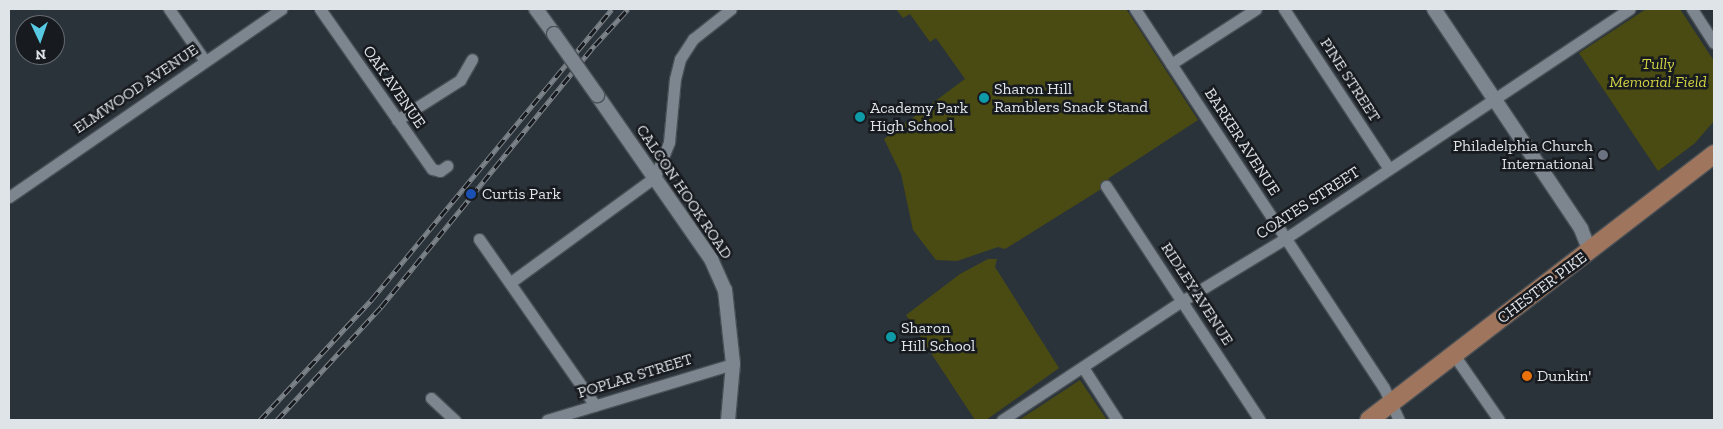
<!DOCTYPE html>
<html>
<head>
<meta charset="utf-8">
<style>
  body { margin:0 }
  #map { position:relative; width:1723px; height:429px; overflow:hidden; background:#2b333a; font-family:"Zilla Slab",serif }
  div>[style] { position:absolute }
  [style*='--x'] { left:calc(var(--x)*1px); top:calc(var(--y)*1px); width:calc(var(--w)*1px); rotate:calc(var(--a)*1deg) }
  .green>* { inset:0; background:#4a4b12 }
  .roads { filter:drop-shadow(1px 0 #484f55) drop-shadow(-1px 0 #484f55) drop-shadow(0 1px #484f55) drop-shadow(0 -1px #484f55) }
  .minor>* { height:11px; margin:-5.5px; padding:0 5.5px; transform-origin:5.5px; border-radius:5.5px; background:#7d868f }
  .tertiary>* { height:14px; margin:-7px; padding:0 7px; transform-origin:7px; border-radius:7px; background:#7d868f }
  .primary>* { height:18px; margin:-9px; padding:0 9px; transform-origin:9px; border-radius:9px; background:#9f765d }
  .rail>* { height:5px; margin-top:-2.5px; transform-origin:0; background:repeating-linear-gradient(90deg,#171a1e 0 9px,#7d848a 0 18px); box-sizing:border-box; border-block:1px solid #7d848a }
  .bridges { filter:drop-shadow(1px 0 #484f55) drop-shadow(-1px 0 #484f55) drop-shadow(0 1px #484f55) drop-shadow(0 -1px #484f55) }
  .tertiary-bridge>* { height:14px; margin:-7px; padding:0 7px; transform-origin:7px; border-radius:7px; background:#7d868f }
  .dots>* { width:14px; height:14px; translate:-50% -50%; box-sizing:border-box; border:2px solid #171a1e; border-radius:50% }
  span { translate:-50% -50%; white-space:nowrap; text-align:center; line-height:1.15; -webkit-text-stroke:5px #171a1e; paint-order:stroke }
  .park-label { font-size:16px; color:#d2d344; font-style:italic }
  .street-label { font-size:16px; color:#dfe4e9 }
  .poi-label { font-size:16px; color:#dfe4e9 }
  .left { translate:0 -50%; text-align:left }
  .right { translate:-100% -50%; text-align:right }
  .frame { position:absolute; inset:0; border:10px solid #dfe4e9; pointer-events:none }
  .north { position:absolute; left:15px; top:15px; width:50px; height:50px; box-sizing:border-box; background:#171a1e; border:1px solid #676b6f; border-radius:50%; rotate:177deg; font-size:14px; font-weight:700; line-height:20px; text-align:center; color:#dfe4e9 }
  .north::after { content:''; display:block; margin:auto; width:18px; height:22px; background:#57c9e2; clip-path:polygon(50% 0,100% 100%,50% 72%,0 100%) }
</style>
</head>
<body>
<div id="map">
  <div class="green">
    <div style="clip-path:polygon(896px 9px,1126px 9px,1198px 120px,1109px 178px,1106px 186px,1005px 249px,998px 247px,957px 261px,936px 260px,913px 230px,901px 174px,884px 139px,965px 79px,936px 38px,930px 42px,910px 14px,903px 18px)"></div>
    <div style="clip-path:polygon(1646px 9px,1680px 9px,1714px 61px,1714px 121px,1695px 143px,1658px 171px,1579px 53px)"></div>
    <div style="clip-path:polygon(988px 259px,997px 259px,995px 267px,1059px 368px,986px 420px,975px 420px,906px 315px,960px 274px)"></div>
    <div style="clip-path:polygon(1080px 380px,1107px 420px,1019px 420px)"></div>
  </div>
  <div class="roads">
    <div class="minor">
      <div style="--x:169;--y:9;--w:63;--a:55.3"></div>
      <div style="--x:320;--y:9;--w:195;--a:55"></div>
      <div style="--x:432;--y:169;--w:8;--a:14"></div>
      <div style="--x:440;--y:171;--w:9;--a:-36"></div>
      <div style="--x:1135;--y:9;--w:453;--a:56.7"></div>
      <div style="--x:1384;--y:388;--w:35;--a:65"></div>
      <div style="--x:1284;--y:9;--w:191;--a:56.7"></div>
      <div style="--x:1692;--y:9;--w:40;--a:57.1"></div>
      <div style="--x:1171;--y:64;--w:101;--a:-32.9"></div>
      <div style="--x:397;--y:120;--w:75;--a:-32.4"></div>
      <div style="--x:460;--y:80;--w:24;--a:-60"></div>
      <div style="--x:1106;--y:186;--w:280;--a:56.7"></div>
      <div style="--x:9;--y:197;--w:331;--a:-34.6"></div>
      <div style="--x:479;--y:239;--w:203;--a:55.1"></div>
      <div style="--x:511;--y:282;--w:178;--a:-36.1"></div>
      <div style="--x:655;--y:177;--w:38;--a:-68"></div>
      <div style="--x:669;--y:142;--w:63;--a:-84.6"></div>
      <div style="--x:675;--y:79;--w:21;--a:-76"></div>
      <div style="--x:680;--y:59;--w:24;--a:-57"></div>
      <div style="--x:693;--y:39;--w:48;--a:-38.3"></div>
      <div style="--x:1454;--y:355;--w:79;--a:55.3"></div>
      <div style="--x:1084;--y:369;--w:61;--a:57.1"></div>
      <div style="--x:431;--y:398;--w:33;--a:43"></div>
      <div style="--x:547;--y:420;--w:194;--a:-16.8"></div>
      <div style="--x:1002;--y:420;--w:216;--a:-33.5"></div>
      <div style="--x:1182;--y:301;--w:122;--a:-31.2"></div>
      <div style="--x:1286;--y:238;--w:413;--a:-33.7"></div>
    </div>
    <div class="tertiary">
      <div style="--x:536;--y:9;--w:31;--a:54"></div>
      <div style="--x:1434;--y:9;--w:265;--a:56.2"></div>
      <div style="--x:1581;--y:229;--w:24;--a:68"></div>
      <div style="--x:597;--y:95;--w:200;--a:55.2"></div>
      <div style="--x:711;--y:259;--w:34;--a:66"></div>
      <div style="--x:725;--y:290;--w:74;--a:83.8"></div>
      <div style="--x:733;--y:364;--w:56;--a:95.1"></div>
    </div>
    <div class="primary">
      <div style="--x:1369;--y:420;--w:436;--a:-37.6"></div>
    </div>
  </div>
  <div class="rail">
    <div style="--x:260;--y:420;--w:165;--a:-47.2"></div>
    <div style="--x:372;--y:299;--w:376;--a:-50.4"></div>
    <div style="--x:277;--y:420;--w:154;--a:-47.4"></div>
    <div style="--x:381;--y:307;--w:338;--a:-50.8"></div>
    <div style="--x:595;--y:45;--w:49;--a:-47.5"></div>
  </div>
  <div class="bridges">
    <div class="tertiary-bridge">
      <div style="--x:554;--y:34;--w:75;--a:54.8"></div>
    </div>
  </div>
  <div class="dots">
    <div style="left:984px;top:98px;background:#0f9aa8"></div>
    <div style="left:860px;top:117px;background:#0f9aa8"></div>
    <div style="left:1603px;top:155px;background:#6b7280"></div>
    <div style="left:471px;top:194px;background:#1a4fb4"></div>
    <div style="left:891px;top:337px;background:#0f9aa8"></div>
    <div style="left:1527px;top:376px;background:#e8710a"></div>
  </div>
  <div class="park-label">
    <span style="left:1658px;top:73px">Tully<br>Memorial Field</span>
  </div>
  <div class="street-label">
    <span style="left:1350px;top:80px;rotate:57deg">PINE STREET</span>
    <span style="left:394px;top:87px;rotate:55deg">OAK AVENUE</span>
    <span style="left:136px;top:89px;rotate:-34deg">ELMWOOD AVENUE</span>
    <span style="left:1242px;top:142px;rotate:57deg">BARKER AVENUE</span>
    <span style="left:684px;top:192px;rotate:56deg">CALCON HOOK ROAD</span>
    <span style="left:1308px;top:203px;rotate:-33deg">COATES STREET</span>
    <span style="left:1542px;top:288px;rotate:-37deg">CHESTER PIKE</span>
    <span style="left:1197px;top:294px;rotate:57deg">RIDLEY AVENUE</span>
    <span style="left:635px;top:376px;rotate:-17deg">POPLAR STREET</span>
  </div>
  <div class="poi-label">
    <span class="left" style="left:994px;top:98px">Sharon Hill<br>Ramblers Snack Stand</span>
    <span class="left" style="left:870px;top:117px">Academy Park<br>High School</span>
    <span class="right" style="left:1593px;top:155px">Philadelphia Church<br>International</span>
    <span class="left" style="left:482px;top:194px">Curtis Park</span>
    <span class="left" style="left:901px;top:337px">Sharon<br>Hill School</span>
    <span class="left" style="left:1537px;top:376px">Dunkin'</span>
  </div>
  <div class="frame"></div>
  <div class="north">N</div>
</div>
</body>
</html>
